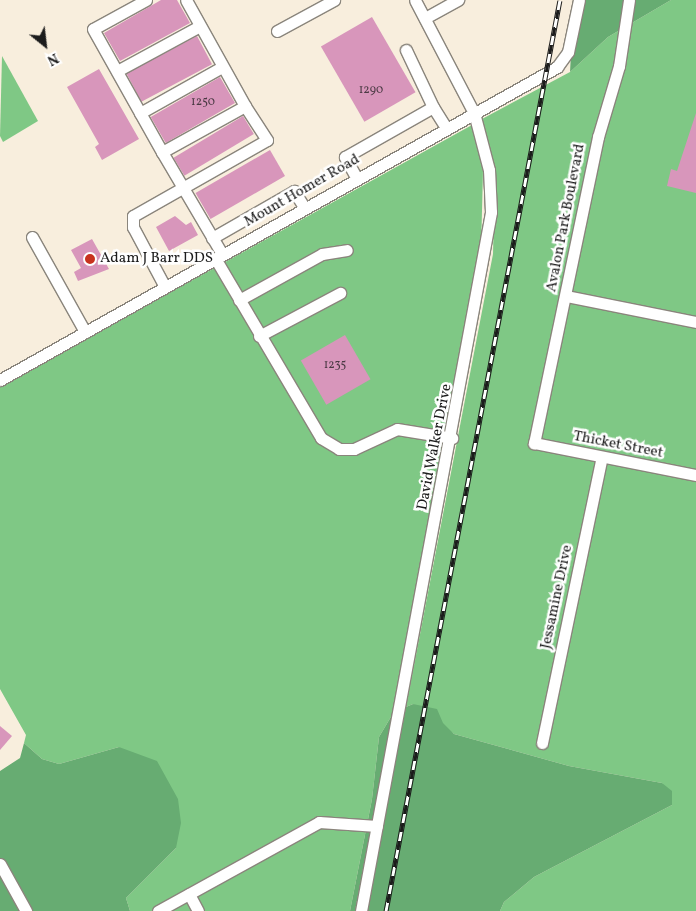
<!DOCTYPE html>
<html>
<head>
<meta charset="utf-8">
<style>
  body { margin:0 }
  #map { position:relative; width:696px; height:911px; overflow:hidden; background:#f8eedd; font-family:Vollkorn,serif }
  div>[style] { position:absolute }
  [style*='--x'] { left:calc(var(--x)*1px); top:calc(var(--y)*1px); width:calc(var(--w)*1px); rotate:calc(var(--a)*1deg) }
  .green>* { inset:0; background:#7fc885 }
  .forest>* { inset:0; background:#67ac72 }
  .building>* { inset:0; background:#d896bb; transform-origin:0 0 }
  .roads { filter:drop-shadow(1px 0 #8a857c) drop-shadow(-1px 0 #8a857c) drop-shadow(0 1px #8a857c) drop-shadow(0 -1px #8a857c) }
  .minor>* { height:11px; margin:-5.5px; padding:0 5.5px; transform-origin:5.5px; border-radius:5.5px; background:#fff }
  .rail>* { height:5px; margin-top:-2.5px; transform-origin:0; background:repeating-linear-gradient(90deg,#fff 0 9px,#1c1c1c 0 18px); box-sizing:border-box; border-block:1px solid #1c1c1c }
  .dots>* { width:14px; height:14px; translate:-50% -50%; box-sizing:border-box; border:2px solid #fff; border-radius:50% }
  span { translate:-50% -50%; white-space:nowrap; text-align:center; line-height:1.15; -webkit-text-stroke:5px #fff; paint-order:stroke }
  .number-label { font-size:12px; color:#4b3a44 }
  .number-label span { -webkit-text-stroke-width:0 }
  .street-label { font-size:15px; color:#1c1c1c }
  .poi-label { font-size:15px; color:#1c1c1c }
  .left { translate:0 -50%; text-align:left }
  .north { position:absolute; left:20px; top:20px; width:50px; height:50px; -webkit-text-stroke:4px #fff; paint-order:stroke; rotate:151deg; font-size:14px; font-weight:700; line-height:20px; text-align:center; color:#1c1c1c }
  .north::after { content:''; display:block; margin:auto; width:18px; height:22px; background:#1c1c1c; clip-path:polygon(50% 0,100% 100%,50% 72%,0 100%) }
</style>
</head>
<body>
<div id="map">
  <div class="green">
    <div style="clip-path:polygon(671px 0,696px 0,696px 911px,500px 911px,504px 902px,534px 877px,672px 805px,662px 783px,569px 766px,454px 734px,413px 704px,406px 707px,493px 254px,495px 170px,482px 119px,570px 72px,608px 37px)"></div>
    <div style="clip-path:polygon(2px 56px,38px 121px,3px 142px,0 136px)"></div>
    <div style="clip-path:polygon(472px 125px,483px 171px,481px 250px,392px 715px,379px 737px,372px 799px,350px 911px,130px 911px,126px 898px,176px 848px,119px 747px,59px 764px,42px 759px,24px 743px,26px 735px,0 689px,0 387px)"></div>
  </div>
  <div class="forest">
    <div style="clip-path:polygon(574px 0,671px 0,608px 37px,570px 72px)"></div>
    <div style="clip-path:polygon(413px 704px,437px 709px,443px 723px,454px 734px,569px 766px,662px 783px,672px 791px,672px 805px,534px 877px,504px 902px,500px 911px,367px 911px,406px 707px)"></div>
    <div style="clip-path:polygon(392px 715px,355px 911px,350px 911px,372px 799px,379px 737px)"></div>
    <div style="clip-path:polygon(24px 743px,42px 759px,59px 764px,119px 747px,157px 761px,178px 799px,181px 823px,176px 848px,126px 898px,130px 911px,0 911px,0 771px,20px 758px)"></div>
  </div>
  <div class="building">
    <div style="clip-path:polygon(161px 0,177px 0,190px 23px,120px 61px,104px 33px)"></div>
    <div style="left:372px;top:17px;width:87px;height:59px;rotate:60deg"></div>
    <div style="left:197px;top:36px;width:32px;height:80px;rotate:62deg"></div>
    <div style="clip-path:polygon(99px 69px,139px 139px,102px 160px,95px 147px,99px 144px,67px 87px)"></div>
    <div style="left:220px;top:77px;width:30px;height:80px;rotate:60deg"></div>
    <div style="clip-path:polygon(696px 113px,696px 193px,667px 186px,671px 169px,677px 171px)"></div>
    <div style="left:243px;top:116px;width:21px;height:81px;rotate:59deg"></div>
    <div style="left:270px;top:150px;width:30px;height:86px;rotate:60deg"></div>
    <div style="clip-path:polygon(175px 216px,186px 225px,191px 222px,198px 235px,169px 251px,156px 227px)"></div>
    <div style="clip-path:polygon(92px 239px,109px 269px,78px 281px,74px 272px,81px 268px,71px 250px)"></div>
    <div style="left:345px;top:335px;width:51px;height:51px;rotate:60deg"></div>
    <div style="clip-path:polygon(0 726px,12px 736px,0 750px)"></div>
  </div>
  <div class="roads">
    <div class="minor">
      <div style="--x:146;--y:0;--w:60;--a:151.3"></div>
      <div style="--x:93;--y:29;--w:141;--a:60.7"></div>
      <div style="--x:162;--y:152;--w:95;--a:-29"></div>
      <div style="--x:245;--y:106;--w:121;--a:-119.1"></div>
      <div style="--x:629;--y:0;--w:67;--a:98.6"></div>
      <div style="--x:619;--y:66;--w:74;--a:106.5"></div>
      <div style="--x:598;--y:137;--w:313;--a:101.8"></div>
      <div style="--x:534;--y:443;--w:165;--a:11.2"></div>
      <div style="--x:425;--y:18;--w:38;--a:-29"></div>
      <div style="--x:277;--y:31;--w:65;--a:-28.5"></div>
      <div style="--x:406;--y:50;--w:63;--a:64.7"></div>
      <div style="--x:117;--y:71;--w:94;--a:-28.5"></div>
      <div style="--x:140;--y:113;--w:94;--a:-29.3"></div>
      <div style="--x:162;--y:152;--w:118;--a:59.5"></div>
      <div style="--x:356;--y:177;--w:23;--a:-119"></div>
      <div style="--x:345;--y:157;--w:101;--a:-29.6"></div>
      <div style="--x:433;--y:107;--w:25;--a:58"></div>
      <div style="--x:32;--y:237;--w:109;--a:60.8"></div>
      <div style="--x:212;--y:238;--w:95;--a:-29.8"></div>
      <div style="--x:294;--y:191;--w:19;--a:58"></div>
      <div style="--x:215;--y:258;--w:209;--a:59.5"></div>
      <div style="--x:321;--y:438;--w:21;--a:31"></div>
      <div style="--x:339;--y:449;--w:15;--a:0"></div>
      <div style="--x:354;--y:449;--w:47;--a:-24.9"></div>
      <div style="--x:397;--y:429;--w:56;--a:9.3"></div>
      <div style="--x:165;--y:287;--w:68;--a:-118.1"></div>
      <div style="--x:133;--y:227;--w:11;--a:-90"></div>
      <div style="--x:133;--y:216;--w:154;--a:-29.6"></div>
      <div style="--x:267;--y:140;--w:40;--a:-122.9"></div>
      <div style="--x:566;--y:296;--w:133;--a:11.3"></div>
      <div style="--x:239;--y:300;--w:95;--a:-29"></div>
      <div style="--x:322;--y:254;--w:25;--a:-9"></div>
      <div style="--x:259;--y:336;--w:92;--a:-28"></div>
      <div style="--x:0;--y:380;--w:639;--a:-29.33"></div>
      <div style="--x:557;--y:67;--w:19;--a:-54"></div>
      <div style="--x:568;--y:52;--w:53;--a:-78.1"></div>
      <div style="--x:542;--y:743;--w:292;--a:-78.2"></div>
      <div style="--x:0;--y:864;--w:54;--a:61"></div>
      <div style="--x:189;--y:894;--w:19;--a:62"></div>
      <div style="--x:158;--y:911;--w:184;--a:-28.9"></div>
      <div style="--x:319;--y:822;--w:58;--a:3.9"></div>
      <div style="--x:361;--y:911;--w:711;--a:-79.46"></div>
      <div style="--x:491;--y:212;--w:42;--a:-92.7"></div>
      <div style="--x:489;--y:170;--w:59;--a:-104.7"></div>
      <div style="--x:474;--y:113;--w:127;--a:-117.6"></div>
    </div>
  </div>
  <div class="rail">
    <div style="--x:386;--y:911;--w:927;--a:-79.19"></div>
  </div>
  <div class="dots">
    <div style="left:90px;top:259px;background:#c8321e"></div>
  </div>
  <div class="number-label">
    <span style="left:371px;top:91px">1290</span>
    <span style="left:203px;top:103px">1250</span>
    <span style="left:335px;top:366px">1235</span>
  </div>
  <div class="street-label">
    <span style="left:302px;top:191px;rotate:-30deg">Mount Homer Road</span>
    <span style="left:566px;top:218px;rotate:-79deg">Avalon Park Boulevard</span>
    <span style="left:618px;top:445px;rotate:11deg">Thicket Street</span>
    <span style="left:435px;top:447px;rotate:-79deg">David Walker Drive</span>
    <span style="left:557px;top:597px;rotate:-78deg">Jessamine Drive</span>
  </div>
  <div class="poi-label">
    <span class="left" style="left:100px;top:259px">Adam J Barr DDS</span>
  </div>
  <div class="north">N</div>
</div>
</body>
</html>
